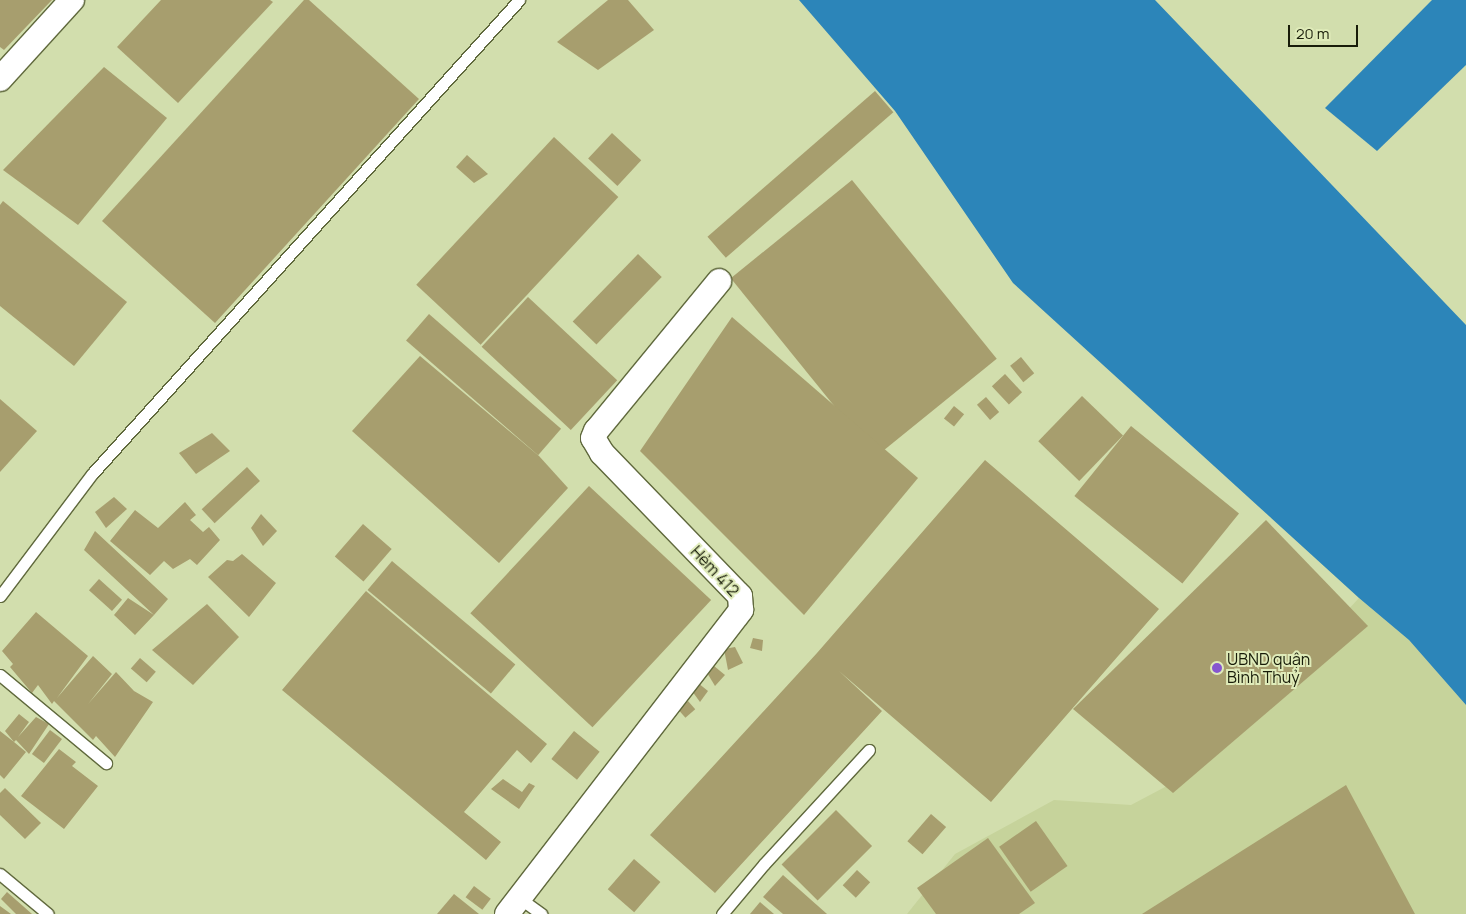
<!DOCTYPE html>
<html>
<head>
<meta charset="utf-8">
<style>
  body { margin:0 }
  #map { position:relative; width:1466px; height:914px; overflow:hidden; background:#d2dead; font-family:Manrope,sans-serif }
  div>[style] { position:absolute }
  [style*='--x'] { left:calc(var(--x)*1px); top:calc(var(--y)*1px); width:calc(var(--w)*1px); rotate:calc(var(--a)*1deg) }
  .built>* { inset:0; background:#c6d39b }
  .water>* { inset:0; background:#2c85b9 }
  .building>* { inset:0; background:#a79e6e; transform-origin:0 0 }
  .roads { filter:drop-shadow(1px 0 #60693d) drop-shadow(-1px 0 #60693d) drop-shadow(0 1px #60693d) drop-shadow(0 -1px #60693d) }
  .service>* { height:11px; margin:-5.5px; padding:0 5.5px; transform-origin:5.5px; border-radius:5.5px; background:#fff }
  .minor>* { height:24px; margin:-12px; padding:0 12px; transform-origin:12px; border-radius:12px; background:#fff }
  .dots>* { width:14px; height:14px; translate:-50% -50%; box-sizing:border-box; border:2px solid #dfebb9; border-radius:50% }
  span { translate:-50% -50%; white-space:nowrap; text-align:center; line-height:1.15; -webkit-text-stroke:4px #dfebb9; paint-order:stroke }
  .street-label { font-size:16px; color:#181c09 }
  .poi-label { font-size:16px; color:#181c09 }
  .left { translate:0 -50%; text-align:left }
  .scale { position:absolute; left:1288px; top:25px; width:70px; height:22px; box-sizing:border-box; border:2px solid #181c09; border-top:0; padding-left:6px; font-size:15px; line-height:18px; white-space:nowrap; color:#181c09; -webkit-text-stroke:4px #dfebb9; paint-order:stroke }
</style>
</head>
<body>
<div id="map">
  <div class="built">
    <div style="clip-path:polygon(1359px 598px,1409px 640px,1466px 705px,1466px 914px,907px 914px,955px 854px,1054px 800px,1131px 805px,1199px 769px)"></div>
  </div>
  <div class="water">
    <div style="clip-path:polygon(799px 0,1155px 0,1466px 325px,1466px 705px,1409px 640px,1359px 598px,1013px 283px,895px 111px)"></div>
    <div style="clip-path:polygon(1432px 0,1466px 0,1466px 65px,1377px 151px,1325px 108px)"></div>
  </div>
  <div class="building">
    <div style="clip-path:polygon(0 0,52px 0,4px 50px,0 47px)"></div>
    <div style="clip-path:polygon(161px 0,270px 0,273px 2px,178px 103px,117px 47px)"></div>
    <div style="clip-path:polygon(304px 0,309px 0,419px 99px,215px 323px,102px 221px)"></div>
    <div style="clip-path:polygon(608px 0,628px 0,654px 30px,598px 70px,557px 42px)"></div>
    <div style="clip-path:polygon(104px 67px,167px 118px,78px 225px,3px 170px)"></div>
    <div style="left:875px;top:91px;width:28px;height:222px;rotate:49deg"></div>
    <div style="left:612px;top:133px;width:40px;height:35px;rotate:43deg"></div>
    <div style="left:554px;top:137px;width:88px;height:202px;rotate:43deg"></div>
    <div style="clip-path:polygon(467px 155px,488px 174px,474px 183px,456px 167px)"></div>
    <div style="left:852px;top:180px;width:230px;height:156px;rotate:51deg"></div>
    <div style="clip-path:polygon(3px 201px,127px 302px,74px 366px,0 306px,0 205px)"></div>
    <div style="left:638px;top:254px;width:33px;height:94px;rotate:44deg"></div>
    <div style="left:528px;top:297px;width:122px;height:68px;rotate:43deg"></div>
    <div style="left:429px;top:314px;width:175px;height:35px;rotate:41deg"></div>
    <div style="clip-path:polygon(732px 317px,918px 478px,804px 615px,640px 451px)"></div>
    <div style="clip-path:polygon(420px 356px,539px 456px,568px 488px,499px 563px,352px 431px)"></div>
    <div style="left:1021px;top:357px;width:21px;height:14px;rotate:51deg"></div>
    <div style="left:1005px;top:374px;width:25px;height:18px;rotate:47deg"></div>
    <div style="left:1082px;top:396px;width:57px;height:63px;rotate:44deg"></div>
    <div style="left:986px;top:397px;width:20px;height:12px;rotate:49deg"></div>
    <div style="clip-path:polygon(0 399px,37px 431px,0 472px)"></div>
    <div style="left:954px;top:406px;width:13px;height:16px;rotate:39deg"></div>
    <div style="left:1131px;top:426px;width:139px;height:90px;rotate:39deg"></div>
    <div style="clip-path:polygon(212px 433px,230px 451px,196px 474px,179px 453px)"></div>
    <div style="clip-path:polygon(985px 460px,1159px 609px,991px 802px,839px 671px,882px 711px,715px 893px,650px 835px,817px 653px)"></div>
    <div style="left:247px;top:467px;width:19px;height:62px;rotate:47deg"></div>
    <div style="left:589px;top:486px;width:167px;height:174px;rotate:43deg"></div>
    <div style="clip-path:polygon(114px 497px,127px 509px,106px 528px,95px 512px)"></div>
    <div style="clip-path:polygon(185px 502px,196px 515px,190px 520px,203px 532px,209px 527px,220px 540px,197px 565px,190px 559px,173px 569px,164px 561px,150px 575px,110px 541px,135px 510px,158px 528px)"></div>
    <div style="clip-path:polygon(261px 514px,277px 531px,263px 546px,251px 528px)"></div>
    <div style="clip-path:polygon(1266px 520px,1368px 626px,1173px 793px,1073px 709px)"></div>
    <div style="left:363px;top:524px;width:38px;height:43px;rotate:41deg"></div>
    <div style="clip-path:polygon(95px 531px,168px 599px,154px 615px,135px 635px,114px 615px,128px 598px,154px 615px,84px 550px)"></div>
    <div style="clip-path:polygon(242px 554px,276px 583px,249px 617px,208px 577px,227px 560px,233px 561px)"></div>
    <div style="left:392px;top:561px;width:161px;height:38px;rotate:40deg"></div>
    <div style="left:99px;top:579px;width:31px;height:15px;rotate:42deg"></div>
    <div style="clip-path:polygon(366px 591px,547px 744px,531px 763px,517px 750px,464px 812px,501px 842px,486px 860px,282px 690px)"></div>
    <div style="clip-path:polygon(207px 604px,239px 637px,193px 685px,152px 650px)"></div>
    <div style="clip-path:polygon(36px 612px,88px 656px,57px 698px,93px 656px,112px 674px,88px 704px,116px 672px,134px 691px,153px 702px,115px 757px,96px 736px,93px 740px,54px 701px,52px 704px,38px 685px,32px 693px,10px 667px,13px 664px,2px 651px)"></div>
    <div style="clip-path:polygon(753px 638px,763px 640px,762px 651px,750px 648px)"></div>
    <div style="clip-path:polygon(735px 647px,743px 663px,728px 670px,724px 649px)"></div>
    <div style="left:140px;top:658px;width:21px;height:14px;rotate:41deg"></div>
    <div style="clip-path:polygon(714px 666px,725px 675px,715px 686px,706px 671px)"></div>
    <div style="clip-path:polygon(698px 683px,708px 691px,700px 702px,692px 691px)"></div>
    <div style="left:688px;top:701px;width:11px;height:13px;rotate:49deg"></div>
    <div style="clip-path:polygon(19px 714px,29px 722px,18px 737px,36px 717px,49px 724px,29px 754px,16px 740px,14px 742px,26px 752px,4px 779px,0 775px,0 731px,14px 742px,5px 731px)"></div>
    <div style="left:50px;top:730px;width:15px;height:30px;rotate:37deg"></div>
    <div style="left:574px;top:731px;width:33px;height:36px;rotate:39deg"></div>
    <div style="clip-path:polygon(59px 749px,76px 762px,72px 766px,98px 786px,64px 829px,21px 796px)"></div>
    <div style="clip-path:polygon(503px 779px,522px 792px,529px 783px,535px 786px,519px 809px,491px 789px)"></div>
    <div style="clip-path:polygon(1346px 785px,1415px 914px,1142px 914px)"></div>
    <div style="clip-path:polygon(5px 788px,41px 823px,25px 839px,0 815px,0 793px)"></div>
    <div style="left:836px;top:810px;width:51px;height:77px;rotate:45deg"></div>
    <div style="left:931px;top:814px;width:20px;height:36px;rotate:41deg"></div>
    <div style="left:1036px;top:821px;width:55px;height:45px;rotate:55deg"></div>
    <div style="clip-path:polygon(988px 838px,1035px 903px,1019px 914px,936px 914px,917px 888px)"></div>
    <div style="left:634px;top:859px;width:35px;height:40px;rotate:41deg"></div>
    <div style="left:857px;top:870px;width:18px;height:21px;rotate:43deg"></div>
    <div style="clip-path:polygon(783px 875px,827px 914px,783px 914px,763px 897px)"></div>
    <div style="left:474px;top:886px;width:21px;height:14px;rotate:37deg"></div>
    <div style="clip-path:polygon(7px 892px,32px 914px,16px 914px,1px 899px)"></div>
    <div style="clip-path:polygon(454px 894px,479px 914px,437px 914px)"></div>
    <div style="clip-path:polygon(760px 902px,774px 914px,750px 914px)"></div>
    <div style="clip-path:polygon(0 906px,11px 914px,0 914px)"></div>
  </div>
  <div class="roads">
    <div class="service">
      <div style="--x:0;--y:596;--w:153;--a:-53"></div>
      <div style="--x:92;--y:474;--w:638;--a:-47.99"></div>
      <div style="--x:0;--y:675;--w:138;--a:39.7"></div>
      <div style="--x:0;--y:874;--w:62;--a:39.8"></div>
      <div style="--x:518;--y:897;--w:29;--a:36"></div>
      <div style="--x:722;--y:914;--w:65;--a:-50"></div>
      <div style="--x:764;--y:864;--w:155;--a:-47.4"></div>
    </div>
    <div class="minor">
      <div style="--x:0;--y:79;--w:107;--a:-47.7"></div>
      <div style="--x:507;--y:914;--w:384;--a:-52.4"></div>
      <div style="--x:741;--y:610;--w:14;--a:-94"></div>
      <div style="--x:740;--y:596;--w:199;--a:-134"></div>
      <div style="--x:602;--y:453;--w:17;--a:-121"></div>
      <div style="--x:593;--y:438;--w:8;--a:-67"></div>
      <div style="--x:596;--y:431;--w:194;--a:-50.6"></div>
    </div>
  </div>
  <div class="dots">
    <div style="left:1217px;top:668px;background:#8656cf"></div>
  </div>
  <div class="street-label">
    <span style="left:715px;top:571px;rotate:47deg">Hẻm 412</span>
  </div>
  <div class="poi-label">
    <span class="left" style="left:1227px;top:668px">UBND quận<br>Bình Thuỷ</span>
  </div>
  <div class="scale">20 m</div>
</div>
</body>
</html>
